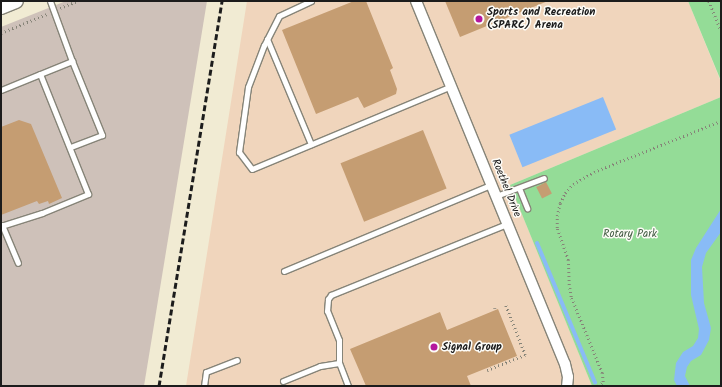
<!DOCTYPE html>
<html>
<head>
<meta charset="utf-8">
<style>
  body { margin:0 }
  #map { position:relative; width:722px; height:387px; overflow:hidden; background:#f1ebd3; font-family:Kalam,sans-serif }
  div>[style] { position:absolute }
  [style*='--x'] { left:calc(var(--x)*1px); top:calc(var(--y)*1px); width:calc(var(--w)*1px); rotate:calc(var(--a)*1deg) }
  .built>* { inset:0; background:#f0d5bc }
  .industrial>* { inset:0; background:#cec1b9 }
  .green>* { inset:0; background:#94dc97 }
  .water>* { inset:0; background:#89bbf6; transform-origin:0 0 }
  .stream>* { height:4px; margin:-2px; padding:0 2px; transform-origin:2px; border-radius:2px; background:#89bbf6 }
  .building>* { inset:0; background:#c59d72; transform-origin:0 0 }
  .path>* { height:2.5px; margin-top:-1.25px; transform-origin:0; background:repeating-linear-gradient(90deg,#868478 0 1px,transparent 0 4px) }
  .roads { filter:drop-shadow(1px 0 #868478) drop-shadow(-1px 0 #868478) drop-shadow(0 1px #868478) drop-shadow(0 -1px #868478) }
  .lane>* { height:5px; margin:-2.5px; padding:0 2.5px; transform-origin:2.5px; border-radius:2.5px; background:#fff }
  .street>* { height:10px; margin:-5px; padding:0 5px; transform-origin:5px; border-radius:5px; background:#fff }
  .secondary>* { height:14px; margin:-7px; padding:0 7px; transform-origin:7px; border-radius:7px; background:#fff }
  .rail>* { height:3px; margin-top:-1.5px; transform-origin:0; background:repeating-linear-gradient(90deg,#1c1c1c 0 6px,transparent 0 9px) }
  .dots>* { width:11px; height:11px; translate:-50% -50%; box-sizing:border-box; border:2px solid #fdfcf7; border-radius:50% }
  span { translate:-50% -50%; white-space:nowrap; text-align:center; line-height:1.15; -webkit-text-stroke:3px #fdfcf7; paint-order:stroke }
  .poi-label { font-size:11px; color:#1c1c1c; font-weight:700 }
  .left { translate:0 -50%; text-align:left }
  .street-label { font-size:11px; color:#1c1c1c }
  .park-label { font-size:11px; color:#465f47 }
  .frame { position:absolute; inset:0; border:2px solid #1c1c1c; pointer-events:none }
</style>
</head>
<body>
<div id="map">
  <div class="built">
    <div style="clip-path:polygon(247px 1px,688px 1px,721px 82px,721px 97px,510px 185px,592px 386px,186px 386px)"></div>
  </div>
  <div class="industrial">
    <div style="clip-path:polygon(66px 1px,207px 1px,144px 386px,1px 386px,1px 27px)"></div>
  </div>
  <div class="green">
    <div style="clip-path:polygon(688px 1px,721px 1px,721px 81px)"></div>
    <div style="clip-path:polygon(721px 97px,721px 386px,592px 386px,510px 185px)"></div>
  </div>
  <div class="water">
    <div style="left:603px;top:97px;width:35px;height:101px;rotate:68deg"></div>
    <div style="clip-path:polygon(721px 209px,721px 232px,706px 253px,702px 267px,704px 303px,711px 328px,709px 340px,701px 355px,691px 361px,687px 367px,685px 376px,690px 386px,677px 386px,674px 380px,676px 363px,683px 352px,693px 346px,698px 338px,699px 329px,691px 295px,691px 260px,696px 248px)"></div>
  </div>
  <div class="stream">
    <div style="--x:537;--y:243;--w:151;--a:67.4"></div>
  </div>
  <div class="building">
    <div style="clip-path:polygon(354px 1px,366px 1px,393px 68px,390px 70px,397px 89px,396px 94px,364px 108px,358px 97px,316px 114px,282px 30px)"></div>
    <div style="clip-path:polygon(445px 1px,548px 1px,460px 37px)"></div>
    <div style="clip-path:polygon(19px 120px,31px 124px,62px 198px,49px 204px,48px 201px,39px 204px,37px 201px,1px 215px,1px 127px)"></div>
    <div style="left:423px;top:130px;width:63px;height:89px;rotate:68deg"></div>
    <div style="left:546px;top:182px;width:13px;height:11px;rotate:63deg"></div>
    <div style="clip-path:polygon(498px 309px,517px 356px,467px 376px,471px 386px,366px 386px,350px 349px,440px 312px,447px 330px)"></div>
  </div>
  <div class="path">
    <div style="--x:709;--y:1;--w:32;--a:68"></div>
    <div style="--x:60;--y:8;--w:18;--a:-22"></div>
    <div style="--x:1;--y:33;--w:50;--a:-22.4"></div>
    <div style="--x:495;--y:308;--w:2;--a:90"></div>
    <div style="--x:487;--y:370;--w:41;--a:-21.5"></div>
    <div style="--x:525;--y:355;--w:55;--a:-111.4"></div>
    <div style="--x:598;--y:386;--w:6;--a:-39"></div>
    <div style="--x:603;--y:382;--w:9;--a:-96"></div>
    <div style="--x:602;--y:373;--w:82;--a:-112.2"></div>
    <div style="--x:571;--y:297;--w:12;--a:-99"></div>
    <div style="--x:569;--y:285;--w:25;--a:-92"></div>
    <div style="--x:568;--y:260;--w:34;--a:-109"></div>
    <div style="--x:557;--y:228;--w:12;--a:-90"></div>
    <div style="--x:557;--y:216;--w:13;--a:-77"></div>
    <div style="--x:560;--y:203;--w:11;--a:-63"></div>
    <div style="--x:565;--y:193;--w:12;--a:-48"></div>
    <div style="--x:573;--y:184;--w:24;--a:-30"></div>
    <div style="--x:594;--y:172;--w:137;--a:-21.9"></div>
  </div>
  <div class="roads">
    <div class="lane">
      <div style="--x:50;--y:1;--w:64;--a:69.9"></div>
      <div style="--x:311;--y:1;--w:35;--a:155"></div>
      <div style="--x:279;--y:16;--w:33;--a:117"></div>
      <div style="--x:264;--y:45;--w:45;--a:110.9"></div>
      <div style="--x:248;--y:87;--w:66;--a:97.9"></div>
      <div style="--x:239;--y:152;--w:21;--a:53"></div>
      <div style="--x:252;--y:169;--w:216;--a:-22.6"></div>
      <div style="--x:267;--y:39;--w:114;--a:67.3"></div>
      <div style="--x:1;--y:90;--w:42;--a:-22.3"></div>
      <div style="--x:519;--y:188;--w:22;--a:68"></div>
      <div style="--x:496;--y:196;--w:51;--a:-20.6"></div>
      <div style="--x:2;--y:225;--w:41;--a:67.2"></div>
      <div style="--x:1;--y:226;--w:43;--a:-17.6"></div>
      <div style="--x:42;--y:213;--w:50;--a:-22.4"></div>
      <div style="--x:88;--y:194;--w:129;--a:-111.8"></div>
      <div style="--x:40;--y:74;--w:35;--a:-22"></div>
      <div style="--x:72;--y:61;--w:80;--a:67.9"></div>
      <div style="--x:102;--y:135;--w:34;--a:159"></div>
      <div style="--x:284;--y:271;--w:224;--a:-22.6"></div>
      <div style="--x:283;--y:381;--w:40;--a:-22"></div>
      <div style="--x:320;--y:366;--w:19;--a:-9"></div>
      <div style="--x:204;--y:386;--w:14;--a:-82"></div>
      <div style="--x:206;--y:372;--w:33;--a:-21"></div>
      <div style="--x:348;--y:386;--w:25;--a:-111"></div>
      <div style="--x:339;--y:363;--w:23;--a:-90"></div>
      <div style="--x:339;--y:340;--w:31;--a:-112"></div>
      <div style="--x:327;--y:311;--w:12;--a:-85"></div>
      <div style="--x:328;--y:299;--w:5;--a:-53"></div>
      <div style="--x:331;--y:295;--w:190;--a:-22"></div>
    </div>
    <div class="street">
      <div style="--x:416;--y:1;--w:392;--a:67.7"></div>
      <div style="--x:565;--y:364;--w:13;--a:77"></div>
      <div style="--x:568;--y:377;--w:9;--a:96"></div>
    </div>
    <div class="secondary">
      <div style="--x:1;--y:7;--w:16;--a:-22"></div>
    </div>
  </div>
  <div class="rail">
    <div style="--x:159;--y:386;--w:390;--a:-80.7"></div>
  </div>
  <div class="dots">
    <div style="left:479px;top:19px;background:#b5179e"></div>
    <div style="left:434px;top:347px;background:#b5179e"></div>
  </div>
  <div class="poi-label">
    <span class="left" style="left:487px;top:19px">Sports and Recreation<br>(SPARC) Arena</span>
    <span class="left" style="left:442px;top:347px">Signal Group</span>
  </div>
  <div class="street-label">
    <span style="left:506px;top:188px;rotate:68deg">Roethel Drive</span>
  </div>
  <div class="park-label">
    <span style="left:630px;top:234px">Rotary Park</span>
  </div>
  <div class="frame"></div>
</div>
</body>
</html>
